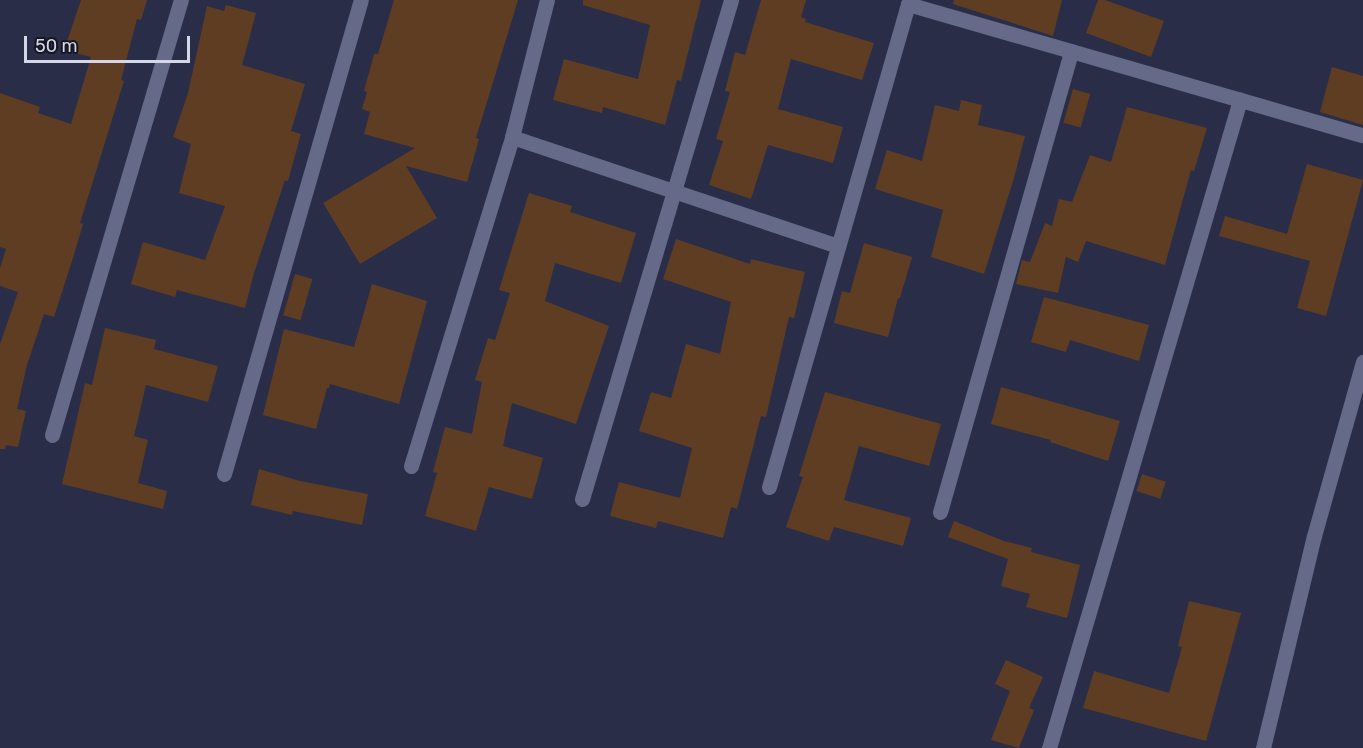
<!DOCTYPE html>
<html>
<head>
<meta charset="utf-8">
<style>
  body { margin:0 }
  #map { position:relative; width:1363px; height:748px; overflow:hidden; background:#292d47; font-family:Rubik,sans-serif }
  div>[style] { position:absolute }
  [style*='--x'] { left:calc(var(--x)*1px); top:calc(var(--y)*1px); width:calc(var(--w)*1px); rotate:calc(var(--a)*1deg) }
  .building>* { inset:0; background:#5f3d23; transform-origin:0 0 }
  .minor>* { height:15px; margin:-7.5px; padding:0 7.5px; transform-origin:7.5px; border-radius:7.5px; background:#646a88 }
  span { translate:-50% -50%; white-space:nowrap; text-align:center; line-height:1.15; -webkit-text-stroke:6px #141722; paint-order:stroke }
  .scale { position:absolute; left:24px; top:36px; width:166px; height:27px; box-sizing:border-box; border:3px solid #d3d7e8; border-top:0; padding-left:8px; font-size:18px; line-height:21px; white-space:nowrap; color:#d3d7e8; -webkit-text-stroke:4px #141722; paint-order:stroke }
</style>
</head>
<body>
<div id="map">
  <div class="building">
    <div style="clip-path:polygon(81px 0,147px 0,141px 20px,137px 19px,121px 80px,124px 81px,80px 223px,83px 224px,73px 258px,54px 317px,44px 314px,27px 365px,17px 409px,26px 411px,18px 447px,6px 445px,5px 449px,0 449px,0 344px,18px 292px,0 286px,0 268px,6px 249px,0 247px,0 93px,40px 107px,38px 113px,71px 124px,91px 57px,64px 50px)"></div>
    <div style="clip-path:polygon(394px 0,518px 0,476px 138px,479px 139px,467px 182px,406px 166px,437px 218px,360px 264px,323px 203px,415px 148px,364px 134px,370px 112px,362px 109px,367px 92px,364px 91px,374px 54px,378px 54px)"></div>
    <div style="clip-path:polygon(583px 0,701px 0,681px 81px,677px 80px,665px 125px,603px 107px,602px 113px,553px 100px,564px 59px,638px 79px,650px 25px,583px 5px)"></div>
    <div style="clip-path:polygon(761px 0,806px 0,801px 17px,806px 19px,805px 22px,874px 43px,862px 80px,791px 59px,778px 109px,843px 127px,833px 163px,768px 145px,751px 199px,709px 185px,723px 141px,716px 139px,730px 92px,725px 91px,735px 52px,745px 55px)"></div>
    <div style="clip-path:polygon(954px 0,1062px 0,1053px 36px,953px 4px)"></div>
    <div style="clip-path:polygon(1098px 0,1105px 0,1164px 21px,1151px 57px,1086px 33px)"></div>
    <div style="clip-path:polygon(226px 5px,256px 13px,242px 65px,305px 84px,291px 131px,301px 134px,288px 181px,285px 180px,254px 273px,245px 308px,177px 290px,175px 297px,131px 284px,143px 242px,205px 260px,225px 206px,179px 193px,191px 144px,173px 137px,188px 93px,207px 6px,224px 11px)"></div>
    <div style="clip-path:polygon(1332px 67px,1363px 76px,1363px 125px,1320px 112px)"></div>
    <div style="left:1073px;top:89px;width:18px;height:35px;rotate:16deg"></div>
    <div style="clip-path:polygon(961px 100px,982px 105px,978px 125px,1025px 136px,1014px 178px,984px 274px,931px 257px,943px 210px,875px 189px,887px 150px,922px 161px,935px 105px,959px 111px)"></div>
    <div style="clip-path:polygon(1127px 107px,1207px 128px,1194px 171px,1191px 170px,1165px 265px,1086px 241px,1078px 262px,1066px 257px,1058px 293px,1016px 284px,1022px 260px,1030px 262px,1045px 223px,1052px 226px,1059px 199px,1072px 202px,1090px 155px,1111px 162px)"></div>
    <div style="clip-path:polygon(1307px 164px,1363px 180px,1326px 316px,1297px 308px,1310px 261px,1219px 236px,1225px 216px,1287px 234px)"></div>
    <div style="clip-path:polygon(529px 193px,572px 206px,570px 212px,636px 233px,621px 283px,555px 263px,545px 301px,609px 326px,576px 424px,512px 403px,503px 446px,543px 458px,532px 499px,489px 487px,476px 531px,425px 516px,437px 473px,433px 472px,445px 427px,472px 434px,482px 382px,475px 380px,488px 338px,495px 340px,510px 293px,499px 290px)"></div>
    <div style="clip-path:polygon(676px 239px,750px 264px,751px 259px,805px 272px,794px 318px,789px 317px,766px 417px,761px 416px,737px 509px,731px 507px,723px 538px,658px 521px,656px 528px,610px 516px,619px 482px,680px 498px,692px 448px,639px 431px,651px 392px,671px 398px,686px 344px,720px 354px,731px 302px,663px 279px)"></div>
    <div style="clip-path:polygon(864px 243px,912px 257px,900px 298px,898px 298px,888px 337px,834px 323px,842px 291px,850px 293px)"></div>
    <div style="left:295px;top:274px;width:18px;height:43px;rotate:16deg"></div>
    <div style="clip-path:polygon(372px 284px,427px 301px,399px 404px,330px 384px,329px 388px,327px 388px,316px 429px,263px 415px,284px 329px,354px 347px)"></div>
    <div style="clip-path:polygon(1044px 297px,1149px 325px,1139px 361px,1070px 340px,1066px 352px,1031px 342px)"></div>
    <div style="clip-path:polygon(105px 328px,156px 340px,154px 349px,218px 366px,208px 402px,146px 385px,134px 436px,148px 440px,138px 483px,167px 491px,163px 509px,62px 484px,85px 383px,92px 385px)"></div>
    <div style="clip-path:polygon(1001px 387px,1120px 421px,1108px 461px,1050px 442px,1051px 440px,991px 424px)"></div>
    <div style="clip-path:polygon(825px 392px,941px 424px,929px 466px,859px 446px,844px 500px,911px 518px,903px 546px,834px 527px,829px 541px,786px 527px,803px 477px,799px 476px)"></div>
    <div style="clip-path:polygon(259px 469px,300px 481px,368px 494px,362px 525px,293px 511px,292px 515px,251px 505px)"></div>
    <div style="left:1142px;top:474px;width:25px;height:18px;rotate:18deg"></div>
    <div style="clip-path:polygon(954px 521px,1004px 541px,1032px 548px,1031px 552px,1080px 565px,1067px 618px,1026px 607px,1030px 594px,1001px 586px,1008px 559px,948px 537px)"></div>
    <div style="clip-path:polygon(1189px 601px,1241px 613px,1206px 741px,1083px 708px,1094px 671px,1169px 693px,1182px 647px,1178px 646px)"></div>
    <div style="clip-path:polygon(1006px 660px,1043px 677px,1029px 708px,1034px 710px,1019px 748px,991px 740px,1010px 691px,995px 684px)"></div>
  </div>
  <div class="minor">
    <div style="--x:512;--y:137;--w:344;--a:18.5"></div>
    <div style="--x:52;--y:435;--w:454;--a:-73.5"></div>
    <div style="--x:411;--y:466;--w:344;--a:-72.9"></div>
    <div style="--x:512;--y:137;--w:141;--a:-75.7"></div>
    <div style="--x:224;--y:474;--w:493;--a:-73.9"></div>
    <div style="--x:769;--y:487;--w:503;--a:-73.94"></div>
    <div style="--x:908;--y:4;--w:473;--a:16.1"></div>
    <div style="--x:582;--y:499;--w:521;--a:-73.37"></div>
    <div style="--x:940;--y:512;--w:479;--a:-74.1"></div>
    <div style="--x:1049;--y:748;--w:676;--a:-73.58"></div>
    <div style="--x:1263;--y:748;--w:218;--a:-76.5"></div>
    <div style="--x:1314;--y:536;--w:181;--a:-74.3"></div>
  </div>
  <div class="scale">50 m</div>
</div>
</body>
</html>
